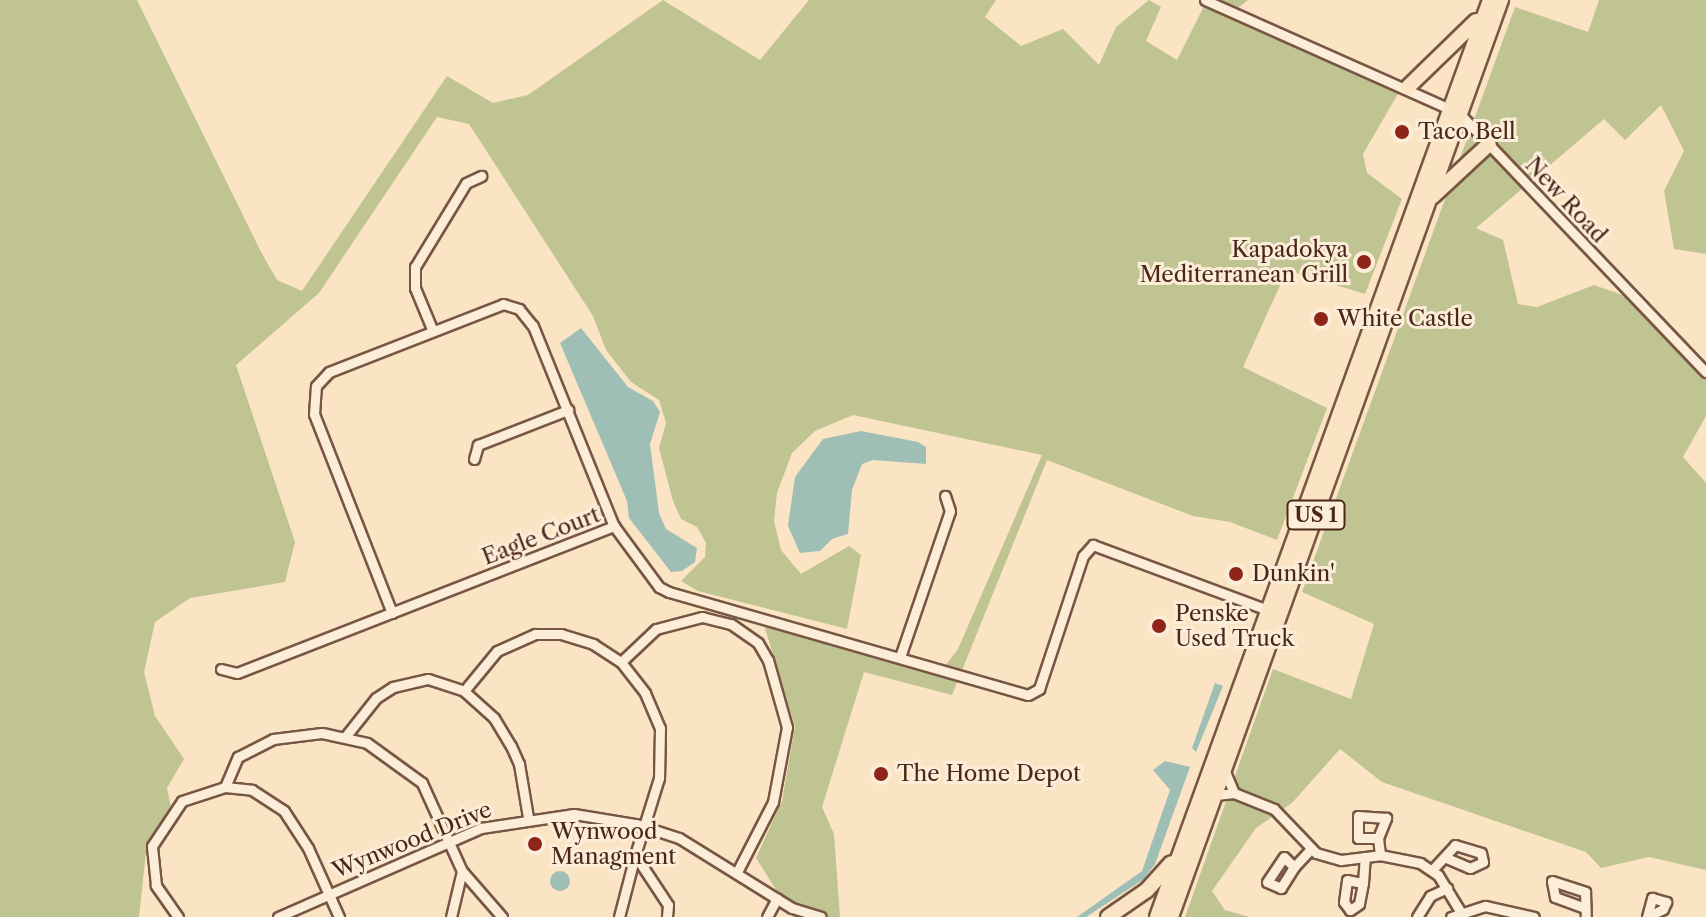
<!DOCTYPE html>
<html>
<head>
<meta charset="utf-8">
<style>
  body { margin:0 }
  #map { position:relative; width:1706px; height:917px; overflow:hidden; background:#fae4c3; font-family:"Libre Caslon Text",serif }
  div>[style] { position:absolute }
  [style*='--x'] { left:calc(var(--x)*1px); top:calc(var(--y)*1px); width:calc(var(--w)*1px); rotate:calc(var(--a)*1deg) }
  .green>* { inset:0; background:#c0c492 }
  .water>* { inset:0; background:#9ebeb6 }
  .round { border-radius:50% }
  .roads { filter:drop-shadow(2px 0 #775644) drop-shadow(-2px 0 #775644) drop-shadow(0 2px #775644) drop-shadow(0 -2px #775644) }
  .minor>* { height:9px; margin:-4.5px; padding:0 4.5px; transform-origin:4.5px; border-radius:4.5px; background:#fcedd8 }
  .highway>* { height:14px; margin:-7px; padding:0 7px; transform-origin:7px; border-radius:7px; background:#fae4c3 }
  .dots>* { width:22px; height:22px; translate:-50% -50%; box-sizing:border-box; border:4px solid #fcedd8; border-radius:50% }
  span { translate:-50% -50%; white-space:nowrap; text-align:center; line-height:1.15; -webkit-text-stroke:6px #fcedd8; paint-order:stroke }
  .shield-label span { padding:2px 6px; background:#fcedd8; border:2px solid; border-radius:6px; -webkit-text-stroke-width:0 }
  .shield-label { font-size:20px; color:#4b271a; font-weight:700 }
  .poi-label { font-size:22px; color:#4b271a }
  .left { translate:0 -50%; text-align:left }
  .right { translate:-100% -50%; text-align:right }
  .street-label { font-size:22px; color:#4b271a }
</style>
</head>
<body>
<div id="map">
  <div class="green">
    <div style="clip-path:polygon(0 0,137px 0,260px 250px,277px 280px,302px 291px,447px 76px,493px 103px,528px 95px,663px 0,760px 60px,809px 0,996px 0,985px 17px,1021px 46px,1063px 29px,1099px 65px,1116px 27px,1149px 0,1161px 7px,1146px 41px,1177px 60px,1207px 0,1248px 0,1233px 12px,1403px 85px,1363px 154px,1367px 173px,1402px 199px,1365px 294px,1287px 270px,1243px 367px,1327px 408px,1277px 540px,1230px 522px,1193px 516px,1047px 460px,952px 695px,864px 672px,822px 807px,834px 834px,840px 917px,793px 917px,756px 858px,782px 801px,795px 726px,764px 625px,939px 674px,958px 649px,1042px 455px,853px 415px,815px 431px,792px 453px,777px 493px,774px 521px,781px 550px,801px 574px,849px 546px,861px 555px,847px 629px,698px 591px,681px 581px,705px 557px,706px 543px,697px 527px,681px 519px,673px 501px,659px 448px,666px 423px,659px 400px,631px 382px,606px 350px,593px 316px,469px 124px,437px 117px,319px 293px,236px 365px,295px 542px,285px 582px,190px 598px,155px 622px,144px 672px,155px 716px,184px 759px,167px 788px,172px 811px,146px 852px,139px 917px,0 917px)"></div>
    <div style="clip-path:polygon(1599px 0,1706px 0,1706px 254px,1674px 249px,1664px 191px,1684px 151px,1661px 105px,1625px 140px,1604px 119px,1476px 228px,1503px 240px,1518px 304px,1537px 307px,1594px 285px,1634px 299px,1706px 372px,1706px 416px,1683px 457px,1706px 483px,1706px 870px,1649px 857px,1601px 868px,1586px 852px,1382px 782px,1340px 749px,1292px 803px,1256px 828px,1212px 891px,1225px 910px,1250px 917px,1185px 917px,1273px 669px,1351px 699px,1374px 624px,1302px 592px,1515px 7px,1588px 32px)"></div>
  </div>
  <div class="water">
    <div style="clip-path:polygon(581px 328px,628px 387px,653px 401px,660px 412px,650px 444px,659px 513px,666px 529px,697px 548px,695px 562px,682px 571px,671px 572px,629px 518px,627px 501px,560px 343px)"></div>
    <div style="clip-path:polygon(861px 431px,918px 442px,926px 447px,926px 464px,873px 460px,862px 464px,852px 490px,848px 534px,832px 539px,820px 551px,800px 553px,788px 526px,795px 477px,823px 439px)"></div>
    <div style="clip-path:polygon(1215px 683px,1223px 686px,1196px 752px,1192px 748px)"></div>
    <div style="clip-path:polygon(1165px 761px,1190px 767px,1155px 864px,1144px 879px,1086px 917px,1077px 917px,1142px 871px,1170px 790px,1153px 770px)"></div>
    <div class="round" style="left:550px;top:871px;width:20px;height:20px"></div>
  </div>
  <div class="roads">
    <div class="minor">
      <div style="--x:1205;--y:0;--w:278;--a:24"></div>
      <div style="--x:1459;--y:113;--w:358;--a:46.4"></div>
      <div style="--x:432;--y:329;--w:44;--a:-112.5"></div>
      <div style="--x:415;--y:288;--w:21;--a:-90"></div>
      <div style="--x:415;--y:267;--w:98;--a:-58.7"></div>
      <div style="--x:466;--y:183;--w:17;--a:-25"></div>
      <div style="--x:474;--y:459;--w:15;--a:-74"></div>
      <div style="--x:478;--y:445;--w:97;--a:-21.3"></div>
      <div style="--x:392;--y:613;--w:214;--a:-111.4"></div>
      <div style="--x:314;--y:414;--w:28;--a:-86"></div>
      <div style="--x:316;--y:386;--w:19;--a:-47"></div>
      <div style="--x:329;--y:372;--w:187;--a:-21.3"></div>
      <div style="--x:503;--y:304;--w:17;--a:17"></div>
      <div style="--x:519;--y:309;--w:22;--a:51"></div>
      <div style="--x:533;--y:326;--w:216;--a:68"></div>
      <div style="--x:614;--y:526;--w:76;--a:53.6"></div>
      <div style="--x:659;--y:587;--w:11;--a:27"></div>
      <div style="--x:669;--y:592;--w:373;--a:16"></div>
      <div style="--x:1028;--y:695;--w:13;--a:-29"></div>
      <div style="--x:1039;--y:689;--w:140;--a:-71.7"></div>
      <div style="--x:1083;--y:556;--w:15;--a:-48"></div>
      <div style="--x:1093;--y:545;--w:187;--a:20.4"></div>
      <div style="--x:900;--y:657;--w:154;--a:-71.1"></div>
      <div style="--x:950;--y:511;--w:16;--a:-108"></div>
      <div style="--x:621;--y:662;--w:48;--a:-43.3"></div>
      <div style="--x:656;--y:629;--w:48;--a:-14.6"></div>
      <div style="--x:702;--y:617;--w:30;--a:14"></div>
      <div style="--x:731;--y:624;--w:33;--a:35"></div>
      <div style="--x:758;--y:643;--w:20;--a:60"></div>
      <div style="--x:768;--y:660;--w:70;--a:74.2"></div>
      <div style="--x:787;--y:727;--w:76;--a:100.6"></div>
      <div style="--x:773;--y:802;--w:79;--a:117.2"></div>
      <div style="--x:221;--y:669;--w:16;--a:14"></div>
      <div style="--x:237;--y:673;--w:405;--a:-21.3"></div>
      <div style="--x:464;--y:691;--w:52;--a:-50.5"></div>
      <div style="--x:497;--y:651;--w:42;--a:-24.1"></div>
      <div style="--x:535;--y:634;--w:26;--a:0"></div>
      <div style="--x:561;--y:634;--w:34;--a:17"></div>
      <div style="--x:593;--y:644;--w:33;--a:33"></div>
      <div style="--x:621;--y:662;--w:39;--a:52"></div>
      <div style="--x:645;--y:693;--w:38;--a:67"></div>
      <div style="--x:660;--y:728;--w:50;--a:91.1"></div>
      <div style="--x:659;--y:778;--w:81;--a:107.3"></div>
      <div style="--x:345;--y:737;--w:50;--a:-51.5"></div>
      <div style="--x:376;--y:698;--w:20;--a:-33"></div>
      <div style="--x:393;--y:687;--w:36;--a:-13"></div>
      <div style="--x:428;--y:679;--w:38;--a:18"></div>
      <div style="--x:464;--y:691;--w:40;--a:42"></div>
      <div style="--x:494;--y:718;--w:33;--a:59"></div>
      <div style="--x:511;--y:746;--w:20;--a:66"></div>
      <div style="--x:519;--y:764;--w:54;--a:80.4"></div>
      <div style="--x:225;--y:787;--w:33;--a:-67"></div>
      <div style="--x:238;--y:757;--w:39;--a:-27"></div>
      <div style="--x:273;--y:739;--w:49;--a:-7"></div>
      <div style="--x:322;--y:733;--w:46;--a:12.5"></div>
      <div style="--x:367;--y:743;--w:68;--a:36"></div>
      <div style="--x:422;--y:783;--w:97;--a:65.6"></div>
      <div style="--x:1234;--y:793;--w:43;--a:21.8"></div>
      <div style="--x:1274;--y:809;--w:61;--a:46.3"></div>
      <div style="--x:1316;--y:853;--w:26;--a:16"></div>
      <div style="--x:1341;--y:860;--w:39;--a:-7"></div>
      <div style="--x:1380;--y:855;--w:41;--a:11.3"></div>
      <div style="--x:1420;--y:863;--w:22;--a:34"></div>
      <div style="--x:1438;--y:875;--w:42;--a:58.6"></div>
      <div style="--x:1216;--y:795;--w:18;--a:-6"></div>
      <div style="--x:1234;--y:793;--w:23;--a:-113"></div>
      <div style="--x:1378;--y:838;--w:22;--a:-68"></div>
      <div style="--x:1386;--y:818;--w:28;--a:-176"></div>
      <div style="--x:1358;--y:816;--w:22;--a:90"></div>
      <div style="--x:1358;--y:838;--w:20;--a:0"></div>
      <div style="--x:1378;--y:838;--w:17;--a:83"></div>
      <div style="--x:1294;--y:867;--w:25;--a:122"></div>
      <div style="--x:1281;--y:888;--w:15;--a:-157"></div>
      <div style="--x:1267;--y:882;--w:30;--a:-56"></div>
      <div style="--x:1284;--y:857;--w:14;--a:45"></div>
      <div style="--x:1294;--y:867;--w:25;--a:-47"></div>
      <div style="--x:1432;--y:870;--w:34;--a:-47"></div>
      <div style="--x:1455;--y:845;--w:27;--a:17"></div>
      <div style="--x:1481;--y:853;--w:9;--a:77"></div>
      <div style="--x:1483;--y:862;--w:14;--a:155"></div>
      <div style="--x:1470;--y:868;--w:26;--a:-157"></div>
      <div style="--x:1363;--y:883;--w:21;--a:101"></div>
      <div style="--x:1359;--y:904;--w:11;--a:146"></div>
      <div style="--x:1350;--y:910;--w:10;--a:-127"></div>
      <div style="--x:1344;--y:902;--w:22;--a:-82"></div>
      <div style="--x:1347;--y:880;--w:16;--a:11"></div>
      <div style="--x:1363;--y:883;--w:26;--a:-86"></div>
      <div style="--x:1652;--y:898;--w:15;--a:16"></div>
      <div style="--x:1666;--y:902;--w:8;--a:113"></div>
      <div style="--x:1663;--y:909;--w:18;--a:153"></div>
      <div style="--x:1647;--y:917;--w:20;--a:-75"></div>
      <div style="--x:1585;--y:908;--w:32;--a:-160"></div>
      <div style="--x:1555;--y:897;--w:16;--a:-101"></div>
      <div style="--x:1552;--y:881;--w:35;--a:18"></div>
      <div style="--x:1585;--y:892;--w:25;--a:88"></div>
      <div style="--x:178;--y:917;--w:39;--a:-125"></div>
      <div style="--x:156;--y:885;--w:39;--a:-96"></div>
      <div style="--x:152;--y:846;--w:54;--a:-56.3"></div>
      <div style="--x:182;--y:801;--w:45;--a:-18"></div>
      <div style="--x:225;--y:787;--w:27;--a:6"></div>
      <div style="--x:252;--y:790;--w:38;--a:33"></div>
      <div style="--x:284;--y:811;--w:44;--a:57"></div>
      <div style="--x:308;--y:848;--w:76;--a:65.8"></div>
      <div style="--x:278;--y:917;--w:222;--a:-23.7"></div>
      <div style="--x:481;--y:828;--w:94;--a:-8.6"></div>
      <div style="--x:574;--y:814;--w:63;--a:9.2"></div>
      <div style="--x:636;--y:824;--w:45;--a:18"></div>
      <div style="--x:679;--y:838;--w:133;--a:31.8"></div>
      <div style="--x:792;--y:908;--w:30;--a:17"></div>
      <div style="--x:451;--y:917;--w:47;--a:-76.6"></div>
      <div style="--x:462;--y:871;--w:61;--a:49"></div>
      <div style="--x:619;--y:917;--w:64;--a:-75.5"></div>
      <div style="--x:635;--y:855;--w:60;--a:56.6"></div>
      <div style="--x:668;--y:905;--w:12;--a:95"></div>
      <div style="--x:767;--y:917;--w:21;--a:-62"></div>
      <div style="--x:1417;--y:917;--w:25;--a:-58"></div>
      <div style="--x:1430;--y:896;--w:19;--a:-25"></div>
      <div style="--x:1451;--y:917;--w:36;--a:-18"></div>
      <div style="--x:1485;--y:906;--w:50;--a:12.7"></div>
    </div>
    <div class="highway">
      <div style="--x:1408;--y:87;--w:95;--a:-44.1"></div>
      <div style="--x:1433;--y:196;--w:76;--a:-42.9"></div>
      <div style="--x:1108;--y:917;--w:47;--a:-34.7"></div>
      <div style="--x:1147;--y:890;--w:36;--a:-48"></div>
      <div style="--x:1157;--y:917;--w:976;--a:-70.04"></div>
      <div style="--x:1171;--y:917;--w:975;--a:-70.21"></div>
    </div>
  </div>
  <div class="dots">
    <div style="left:1402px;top:132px;background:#8f2418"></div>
    <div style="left:1364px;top:262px;background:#8f2418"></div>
    <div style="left:1321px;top:319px;background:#8f2418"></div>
    <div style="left:1236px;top:574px;background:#8f2418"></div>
    <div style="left:1159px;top:626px;background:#8f2418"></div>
    <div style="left:881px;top:774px;background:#8f2418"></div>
    <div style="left:535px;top:844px;background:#8f2418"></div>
  </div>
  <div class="shield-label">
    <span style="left:1316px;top:515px">US 1</span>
  </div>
  <div class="poi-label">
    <span class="left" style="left:1418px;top:132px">Taco Bell</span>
    <span class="right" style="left:1348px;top:262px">Kapadokya<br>Mediterranean Grill</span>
    <span class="left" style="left:1337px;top:319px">White Castle</span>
    <span class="left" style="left:1252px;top:574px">Dunkin'</span>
    <span class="left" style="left:1175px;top:626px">Penske<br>Used Truck</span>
    <span class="left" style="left:897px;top:774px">The Home Depot</span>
    <span class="left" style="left:551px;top:844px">Wynwood<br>Managment</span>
  </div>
  <div class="street-label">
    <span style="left:1566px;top:200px;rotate:47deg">New Road</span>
    <span style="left:541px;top:536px;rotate:-21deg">Eagle Court</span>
    <span style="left:412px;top:840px;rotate:-22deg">Wynwood Drive</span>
  </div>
</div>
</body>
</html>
